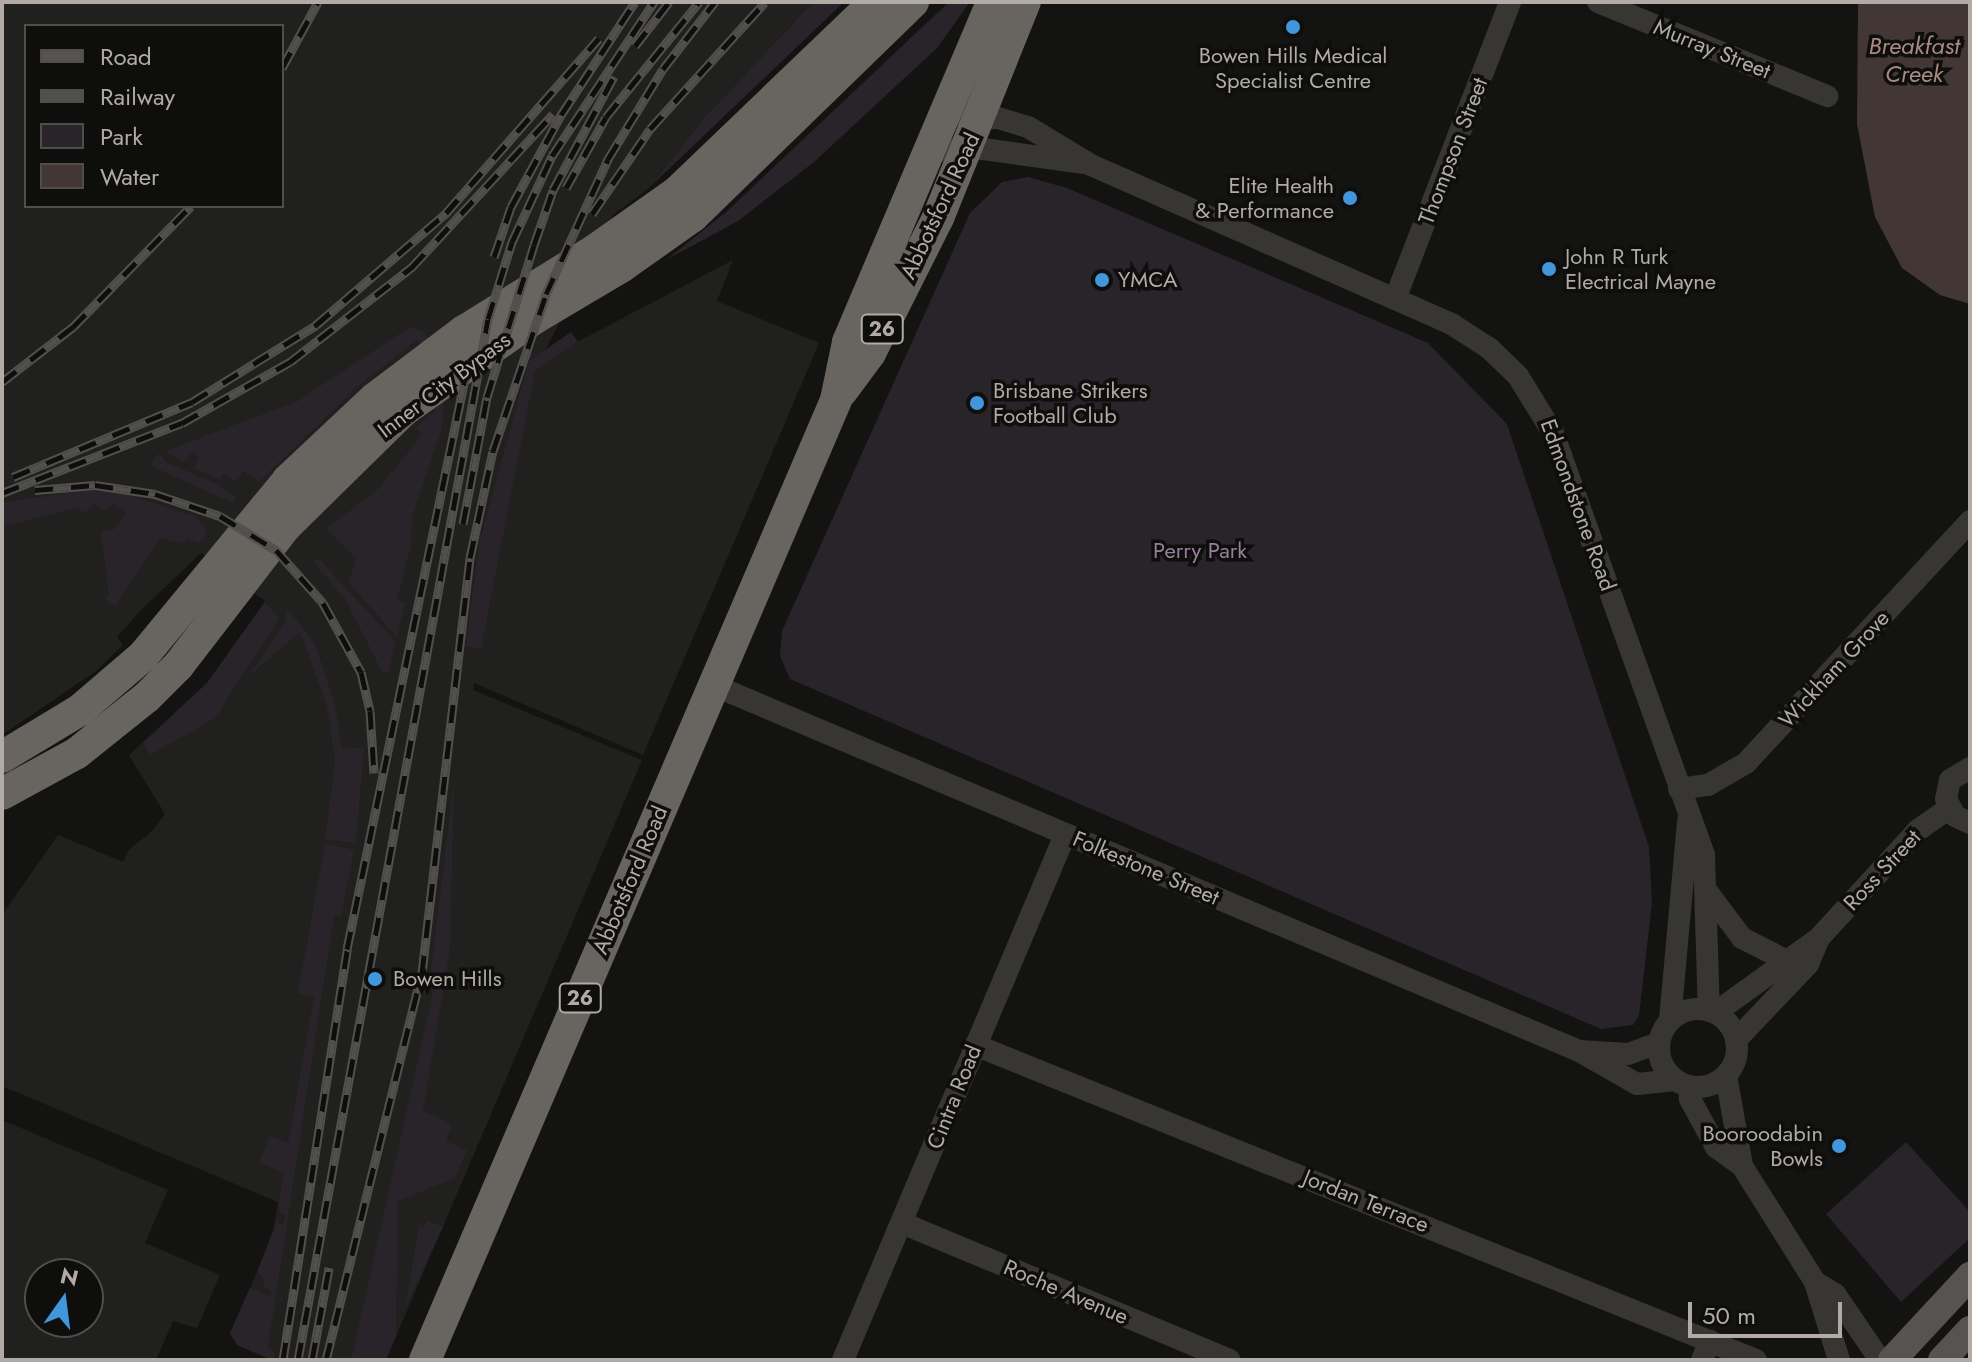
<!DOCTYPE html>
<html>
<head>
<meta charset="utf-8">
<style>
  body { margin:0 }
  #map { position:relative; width:1972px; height:1362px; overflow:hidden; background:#131312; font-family:Jost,sans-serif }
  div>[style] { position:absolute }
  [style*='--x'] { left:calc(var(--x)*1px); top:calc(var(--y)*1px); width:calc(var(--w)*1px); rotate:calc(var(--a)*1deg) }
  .built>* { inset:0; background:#20201e }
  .green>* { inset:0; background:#29232a }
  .water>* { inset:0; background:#423734 }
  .minor>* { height:22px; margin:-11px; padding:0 11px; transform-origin:11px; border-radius:11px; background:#383633 }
  .minor>.ring { margin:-11px; padding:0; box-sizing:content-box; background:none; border:22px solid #383633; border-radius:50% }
  .major>* { height:28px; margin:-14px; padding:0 14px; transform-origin:14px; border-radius:14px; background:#565350 }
  .highway>* { height:32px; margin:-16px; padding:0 16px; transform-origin:16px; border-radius:16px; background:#686460 }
  .rail>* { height:9px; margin-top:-4.5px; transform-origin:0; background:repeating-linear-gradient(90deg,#0e0e0d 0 18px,#52504d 0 36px); box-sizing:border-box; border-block:2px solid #52504d }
  .dots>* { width:22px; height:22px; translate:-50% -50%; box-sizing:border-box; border:4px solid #0e0e0d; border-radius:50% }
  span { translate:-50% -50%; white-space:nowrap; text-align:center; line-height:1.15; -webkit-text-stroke:7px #0e0e0d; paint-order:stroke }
  .shield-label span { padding:2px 6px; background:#0e0e0d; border:2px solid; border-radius:6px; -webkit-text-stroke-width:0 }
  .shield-label { font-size:20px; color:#b2aba5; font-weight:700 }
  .street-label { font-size:22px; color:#b2aba5 }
  .poi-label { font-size:22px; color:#b2aba5 }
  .right { translate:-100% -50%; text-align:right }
  .left { translate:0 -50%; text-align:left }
  .park-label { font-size:22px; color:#977e9b }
  .water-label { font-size:24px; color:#a98a80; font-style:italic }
  .frame { position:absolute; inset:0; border:4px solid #b2aba5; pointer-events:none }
  .legend { position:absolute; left:24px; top:24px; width:260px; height:184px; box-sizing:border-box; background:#0e0e0d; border:2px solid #504d4a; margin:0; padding:10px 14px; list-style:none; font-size:24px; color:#b2aba5 }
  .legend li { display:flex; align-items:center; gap:16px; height:40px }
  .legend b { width:40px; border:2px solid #504d4a }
  .north { position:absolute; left:24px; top:1258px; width:80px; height:80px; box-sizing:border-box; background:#0e0e0d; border:2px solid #504d4a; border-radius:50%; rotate:14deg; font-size:22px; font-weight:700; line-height:32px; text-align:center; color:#b2aba5 }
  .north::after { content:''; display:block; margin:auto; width:28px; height:36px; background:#4296db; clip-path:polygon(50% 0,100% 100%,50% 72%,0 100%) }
  .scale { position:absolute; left:1688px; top:1302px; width:154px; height:36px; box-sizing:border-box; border:4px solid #b2aba5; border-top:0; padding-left:10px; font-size:24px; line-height:28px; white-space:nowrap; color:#b2aba5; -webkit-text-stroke:6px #0e0e0d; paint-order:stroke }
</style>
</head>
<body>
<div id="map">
  <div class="built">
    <div style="clip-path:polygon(evenodd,2px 2px,813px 2px,704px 118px,649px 188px,613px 215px,536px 369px,564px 349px,733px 260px,717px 301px,819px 343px,643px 755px,474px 683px,473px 690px,642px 760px,386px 1360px,272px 1360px,237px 1345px,230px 1333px,272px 1238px,278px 1202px,2px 1086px,2px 915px,58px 835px,123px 862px,129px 850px,152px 831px,165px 814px,129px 755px,207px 683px,265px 601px,201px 553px,139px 612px,117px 637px,123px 645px,96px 671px,2px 735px,2px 2px,26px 26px,282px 26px,282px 206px,26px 206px,26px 26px)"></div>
    <div style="clip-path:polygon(evenodd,2px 1120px,168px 1190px,145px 1243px,220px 1275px,197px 1328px,173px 1321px,156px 1360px,2px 1360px,2px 1120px,88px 1274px,88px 1322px,40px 1322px,40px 1274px,88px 1274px)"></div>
  </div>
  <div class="green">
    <div style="clip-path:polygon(813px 2px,844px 2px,649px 188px,704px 118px)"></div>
    <div style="clip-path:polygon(949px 2px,970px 2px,937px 48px,814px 162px,738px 221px,666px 260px,726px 212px)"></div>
    <div style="clip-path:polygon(1028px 177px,1067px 188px,1428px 343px,1507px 424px,1649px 847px,1652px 903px,1639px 1016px,1633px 1025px,1601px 1029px,790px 679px,780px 656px,782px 631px,970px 213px,1002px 182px)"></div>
    <div style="clip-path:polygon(410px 327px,423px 331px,445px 361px,442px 428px,412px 518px,411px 546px,397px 599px,406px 604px,396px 636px,349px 583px,356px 558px,326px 529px,378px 489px,422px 435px,416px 427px,435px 411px,437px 367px,417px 340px,357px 387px,259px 482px,244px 471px,235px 482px,224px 474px,220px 479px,194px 468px,199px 458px,194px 451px,182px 462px,166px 451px,296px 402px)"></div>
    <div style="clip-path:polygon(571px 332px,578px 342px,535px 371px,481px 649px,466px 646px,479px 544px,529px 361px)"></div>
    <div style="clip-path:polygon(160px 453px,166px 462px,219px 485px,236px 498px,233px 503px,153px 467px,152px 460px)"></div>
    <div style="clip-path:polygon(84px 490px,125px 494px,194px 516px,205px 527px,205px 537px,200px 543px,186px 538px,184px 544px,160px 538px,115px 606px,102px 596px,109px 595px,101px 532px,113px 530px,126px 513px,113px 503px,105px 511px,94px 503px,86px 513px,76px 508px,2px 527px,2px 503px)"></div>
    <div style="clip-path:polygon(311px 559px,320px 560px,395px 641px,389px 674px,381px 670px,345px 599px)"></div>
    <div style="clip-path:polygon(265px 602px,279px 618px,215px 718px,150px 755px,143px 743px,207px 683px)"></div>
    <div style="clip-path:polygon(287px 609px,315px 643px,335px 704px,342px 749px,364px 747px,356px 843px,325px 839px,335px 761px,327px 706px,300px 632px,248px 677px,285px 622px)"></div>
    <div style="clip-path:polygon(454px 781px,450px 948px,423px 1111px,452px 1124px,446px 1141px,467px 1150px,455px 1178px,398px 1201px,396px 1336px,386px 1360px,351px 1360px,436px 979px,430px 978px)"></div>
    <div style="clip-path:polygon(325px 843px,354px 850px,341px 916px,334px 916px,268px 1347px,276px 1354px,272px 1360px,237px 1345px,230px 1333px,250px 1288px,270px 1296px,272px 1292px,263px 1287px,265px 1281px,257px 1272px,276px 1223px,283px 1225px,286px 1215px,280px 1213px,279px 1202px,284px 1173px,259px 1162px,270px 1136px,288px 1143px,314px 997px,298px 993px)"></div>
    <div style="clip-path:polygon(1906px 1142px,1970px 1212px,1970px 1238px,1901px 1302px,1826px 1214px)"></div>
    <div style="clip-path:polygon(427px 1220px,443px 1227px,405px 1308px,419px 1225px,424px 1228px)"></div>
  </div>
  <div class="water">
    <div style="clip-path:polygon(1858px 2px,1970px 2px,1970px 304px,1940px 295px,1902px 268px,1875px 217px,1857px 124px)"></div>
  </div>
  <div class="minor">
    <div style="--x:1598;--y:2;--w:248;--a:22.3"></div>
    <div style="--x:967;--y:119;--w:31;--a:-2"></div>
    <div style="--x:998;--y:118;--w:31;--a:17"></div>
    <div style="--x:1028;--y:127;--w:74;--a:31.1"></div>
    <div style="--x:1091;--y:165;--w:396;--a:23.8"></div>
    <div style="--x:1453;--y:325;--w:43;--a:32.6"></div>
    <div style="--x:1489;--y:348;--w:40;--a:44"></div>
    <div style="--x:1518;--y:376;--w:67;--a:58.4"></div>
    <div style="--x:1553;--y:433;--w:448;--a:70.3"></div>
    <div style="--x:1704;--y:855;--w:156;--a:88.2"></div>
    <div style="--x:929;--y:151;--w:55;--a:-2.1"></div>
    <div style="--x:984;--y:149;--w:99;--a:8.1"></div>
    <div style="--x:1395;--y:299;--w:318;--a:-68.8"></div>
    <div style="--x:713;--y:685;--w:940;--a:22.91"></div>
    <div style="--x:1579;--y:1051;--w:67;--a:29.6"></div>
    <div style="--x:1637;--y:1084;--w:38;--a:-6"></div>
    <div style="--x:1970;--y:768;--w:23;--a:149"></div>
    <div style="--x:1950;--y:780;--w:19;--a:102"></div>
    <div style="--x:1946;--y:799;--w:19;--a:62"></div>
    <div style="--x:1955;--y:816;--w:17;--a:25"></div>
    <div style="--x:1679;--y:789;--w:29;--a:-8"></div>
    <div style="--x:1708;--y:785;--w:44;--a:-30.1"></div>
    <div style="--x:1746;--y:763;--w:330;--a:-47.2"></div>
    <div style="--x:1706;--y:890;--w:60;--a:53.1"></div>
    <div style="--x:1742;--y:938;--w:51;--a:27.1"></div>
    <div class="ring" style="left:1659px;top:1009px;width:56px;height:56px"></div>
    <div style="--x:1715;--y:1013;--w:128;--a:-35.8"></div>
    <div style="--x:1819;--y:938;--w:147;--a:-47.5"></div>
    <div style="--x:1918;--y:830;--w:38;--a:-35"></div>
    <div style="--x:1670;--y:1020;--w:200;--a:-84.8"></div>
    <div style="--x:1736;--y:1040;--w:105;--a:-46.5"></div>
    <div style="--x:1808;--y:964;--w:28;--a:-67"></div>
    <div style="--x:975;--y:1045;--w:842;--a:21.97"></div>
    <div style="--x:1579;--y:1051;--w:49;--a:3.5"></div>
    <div style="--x:1628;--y:1054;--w:33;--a:-20"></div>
    <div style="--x:1726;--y:1075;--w:92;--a:80"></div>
    <div style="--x:1689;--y:1086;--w:13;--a:86"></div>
    <div style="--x:1690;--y:1099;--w:55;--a:61.6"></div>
    <div style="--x:1716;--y:1147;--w:32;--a:36"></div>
    <div style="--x:1742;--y:1166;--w:137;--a:57.8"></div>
    <div style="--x:1815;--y:1282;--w:82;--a:72.9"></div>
    <div style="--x:902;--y:1223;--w:355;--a:22.7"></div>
    <div style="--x:1815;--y:1282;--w:23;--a:31"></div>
    <div style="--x:1835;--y:1294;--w:80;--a:55.7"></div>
    <div style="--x:843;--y:1360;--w:570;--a:-67.08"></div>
    <div style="--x:1702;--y:1360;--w:21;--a:-67"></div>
  </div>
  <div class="major">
    <div style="--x:1892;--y:1360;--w:115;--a:-47.1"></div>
    <div style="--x:1942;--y:1360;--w:41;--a:-47"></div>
  </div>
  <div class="highway">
    <div style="--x:842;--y:391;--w:47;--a:-53.6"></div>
    <div style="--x:870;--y:353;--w:151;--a:-63.3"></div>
    <div style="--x:938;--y:218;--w:233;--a:-68.1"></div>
    <div style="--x:2;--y:757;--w:91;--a:-31.1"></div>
    <div style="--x:80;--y:710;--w:83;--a:-40.6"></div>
    <div style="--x:143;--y:656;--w:228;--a:-50.5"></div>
    <div style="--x:288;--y:480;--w:118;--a:-43.3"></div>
    <div style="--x:374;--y:399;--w:113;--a:-37.1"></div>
    <div style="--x:464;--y:331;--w:154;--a:-31.7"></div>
    <div style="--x:595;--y:250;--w:100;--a:-35.3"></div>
    <div style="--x:677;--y:192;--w:274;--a:-43.8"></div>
    <div style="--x:2;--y:794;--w:85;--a:-28.7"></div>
    <div style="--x:77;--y:753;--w:90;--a:-38.7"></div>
    <div style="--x:147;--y:697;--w:44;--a:-45"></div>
    <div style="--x:178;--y:666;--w:177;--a:-52.4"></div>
    <div style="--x:286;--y:526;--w:164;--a:-44.5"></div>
    <div style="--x:403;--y:411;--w:161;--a:-35.2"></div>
    <div style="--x:535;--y:318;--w:100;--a:-30.7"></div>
    <div style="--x:621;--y:267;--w:88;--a:-35.3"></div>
    <div style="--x:693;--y:216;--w:307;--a:-44.2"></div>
    <div style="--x:425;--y:1360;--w:1044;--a:-66.82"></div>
    <div style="--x:836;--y:400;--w:59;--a:-78.3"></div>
    <div style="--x:848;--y:342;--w:369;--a:-67"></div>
  </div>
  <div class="rail">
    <div style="--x:635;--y:46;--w:56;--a:-52.3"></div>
    <div style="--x:282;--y:68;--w:75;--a:-61.4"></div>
    <div style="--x:566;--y:188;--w:81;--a:-60.6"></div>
    <div style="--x:606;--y:117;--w:148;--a:-51"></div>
    <div style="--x:592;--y:214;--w:103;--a:-55.7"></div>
    <div style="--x:650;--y:129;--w:171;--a:-47.8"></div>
    <div style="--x:494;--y:257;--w:53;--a:-71.2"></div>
    <div style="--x:511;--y:207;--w:105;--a:-61.5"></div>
    <div style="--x:561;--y:115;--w:135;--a:-56.8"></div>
    <div style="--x:2;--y:382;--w:90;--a:-37.8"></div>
    <div style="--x:73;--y:327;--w:169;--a:-45.7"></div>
    <div style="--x:13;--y:477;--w:194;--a:-22.7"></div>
    <div style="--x:192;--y:402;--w:146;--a:-31.8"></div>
    <div style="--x:316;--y:325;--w:172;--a:-40.7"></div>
    <div style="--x:446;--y:213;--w:232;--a:-48.8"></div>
    <div style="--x:35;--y:490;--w:60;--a:-4.8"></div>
    <div style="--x:95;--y:485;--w:61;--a:8.5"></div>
    <div style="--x:155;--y:494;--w:69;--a:18.7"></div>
    <div style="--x:220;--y:516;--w:66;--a:31.3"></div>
    <div style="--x:276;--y:550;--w:71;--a:48.4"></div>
    <div style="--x:323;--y:603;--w:79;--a:61.2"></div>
    <div style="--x:361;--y:672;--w:40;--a:77"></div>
    <div style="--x:370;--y:711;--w:62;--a:86.3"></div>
    <div style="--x:2;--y:493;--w:193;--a:-21.3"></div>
    <div style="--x:182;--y:423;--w:124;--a:-29.5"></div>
    <div style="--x:290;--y:362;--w:155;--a:-37.9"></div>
    <div style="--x:412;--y:267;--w:208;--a:-47.3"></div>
    <div style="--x:463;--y:524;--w:129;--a:-79.3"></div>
    <div style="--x:487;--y:397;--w:159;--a:-72.8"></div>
    <div style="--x:534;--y:245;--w:58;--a:-70.9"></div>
    <div style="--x:553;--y:190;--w:129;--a:-61.8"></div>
    <div style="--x:283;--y:1360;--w:416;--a:-81.1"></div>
    <div style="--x:347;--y:949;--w:592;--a:-78.31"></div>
    <div style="--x:298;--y:1360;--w:1058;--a:-79.66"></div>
    <div style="--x:488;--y:319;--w:81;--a:-72.7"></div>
    <div style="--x:512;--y:242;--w:95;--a:-65.1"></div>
    <div style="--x:552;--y:156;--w:185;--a:-56.5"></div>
    <div style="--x:312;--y:1360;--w:94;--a:-79.5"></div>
    <div style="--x:326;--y:1360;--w:399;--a:-76.1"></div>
    <div style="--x:422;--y:973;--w:418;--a:-83.4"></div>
    <div style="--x:470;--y:558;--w:109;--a:-77.9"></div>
    <div style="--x:493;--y:451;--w:166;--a:-71.3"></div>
    <div style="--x:546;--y:294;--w:149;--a:-65.3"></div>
    <div style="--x:608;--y:159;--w:105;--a:-58.6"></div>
    <div style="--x:663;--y:69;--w:85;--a:-52.2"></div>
  </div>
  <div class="dots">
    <div style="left:1293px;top:27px;background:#4296db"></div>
    <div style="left:1350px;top:198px;background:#4296db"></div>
    <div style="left:1549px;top:269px;background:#4296db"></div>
    <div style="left:1102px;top:280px;background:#4296db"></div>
    <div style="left:977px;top:403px;background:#4296db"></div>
    <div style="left:375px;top:979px;background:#4296db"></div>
    <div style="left:1839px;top:1146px;background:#4296db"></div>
  </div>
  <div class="shield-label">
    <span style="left:882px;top:329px">26</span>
    <span style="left:580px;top:998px">26</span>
  </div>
  <div class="street-label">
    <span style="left:1712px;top:49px;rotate:22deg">Murray Street</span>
    <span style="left:1453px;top:151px;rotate:-69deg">Thompson Street</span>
    <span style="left:940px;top:206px;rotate:-65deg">Abbotsford Road</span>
    <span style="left:444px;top:385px;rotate:-37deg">Inner City Bypass</span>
    <span style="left:1578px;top:505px;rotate:70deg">Edmondstone Road</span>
    <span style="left:1834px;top:669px;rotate:-47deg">Wickham Grove</span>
    <span style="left:1146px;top:868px;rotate:23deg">Folkestone Street</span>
    <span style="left:1882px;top:870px;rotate:-47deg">Ross Street</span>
    <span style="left:630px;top:880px;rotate:-67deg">Abbotsford Road</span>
    <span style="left:954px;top:1097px;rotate:-68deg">Cintra Road</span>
    <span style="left:1366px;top:1201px;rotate:22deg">Jordan Terrace</span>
    <span style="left:1066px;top:1292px;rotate:23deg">Roche Avenue</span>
  </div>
  <div class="poi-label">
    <span style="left:1293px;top:68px">Bowen Hills Medical<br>Specialist Centre</span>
    <span class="right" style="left:1334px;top:198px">Elite Health<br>&amp; Performance</span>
    <span class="left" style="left:1565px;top:269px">John R Turk<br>Electrical Mayne</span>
    <span class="left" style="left:1118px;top:280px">YMCA</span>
    <span class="left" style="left:993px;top:403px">Brisbane Strikers<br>Football Club</span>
    <span class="left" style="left:393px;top:979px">Bowen Hills</span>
    <span class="right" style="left:1823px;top:1146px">Booroodabin<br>Bowls</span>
  </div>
  <div class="park-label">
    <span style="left:1200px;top:551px">Perry Park</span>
  </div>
  <div class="water-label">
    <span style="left:1914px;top:60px">Breakfast<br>Creek</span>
  </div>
  <div class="frame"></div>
  <ul class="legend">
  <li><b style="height:10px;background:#565350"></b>Road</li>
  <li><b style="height:10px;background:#52504d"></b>Railway</li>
  <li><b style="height:22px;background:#29232a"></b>Park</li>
  <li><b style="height:22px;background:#423734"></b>Water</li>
  </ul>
  <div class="north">N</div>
  <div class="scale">50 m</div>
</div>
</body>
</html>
